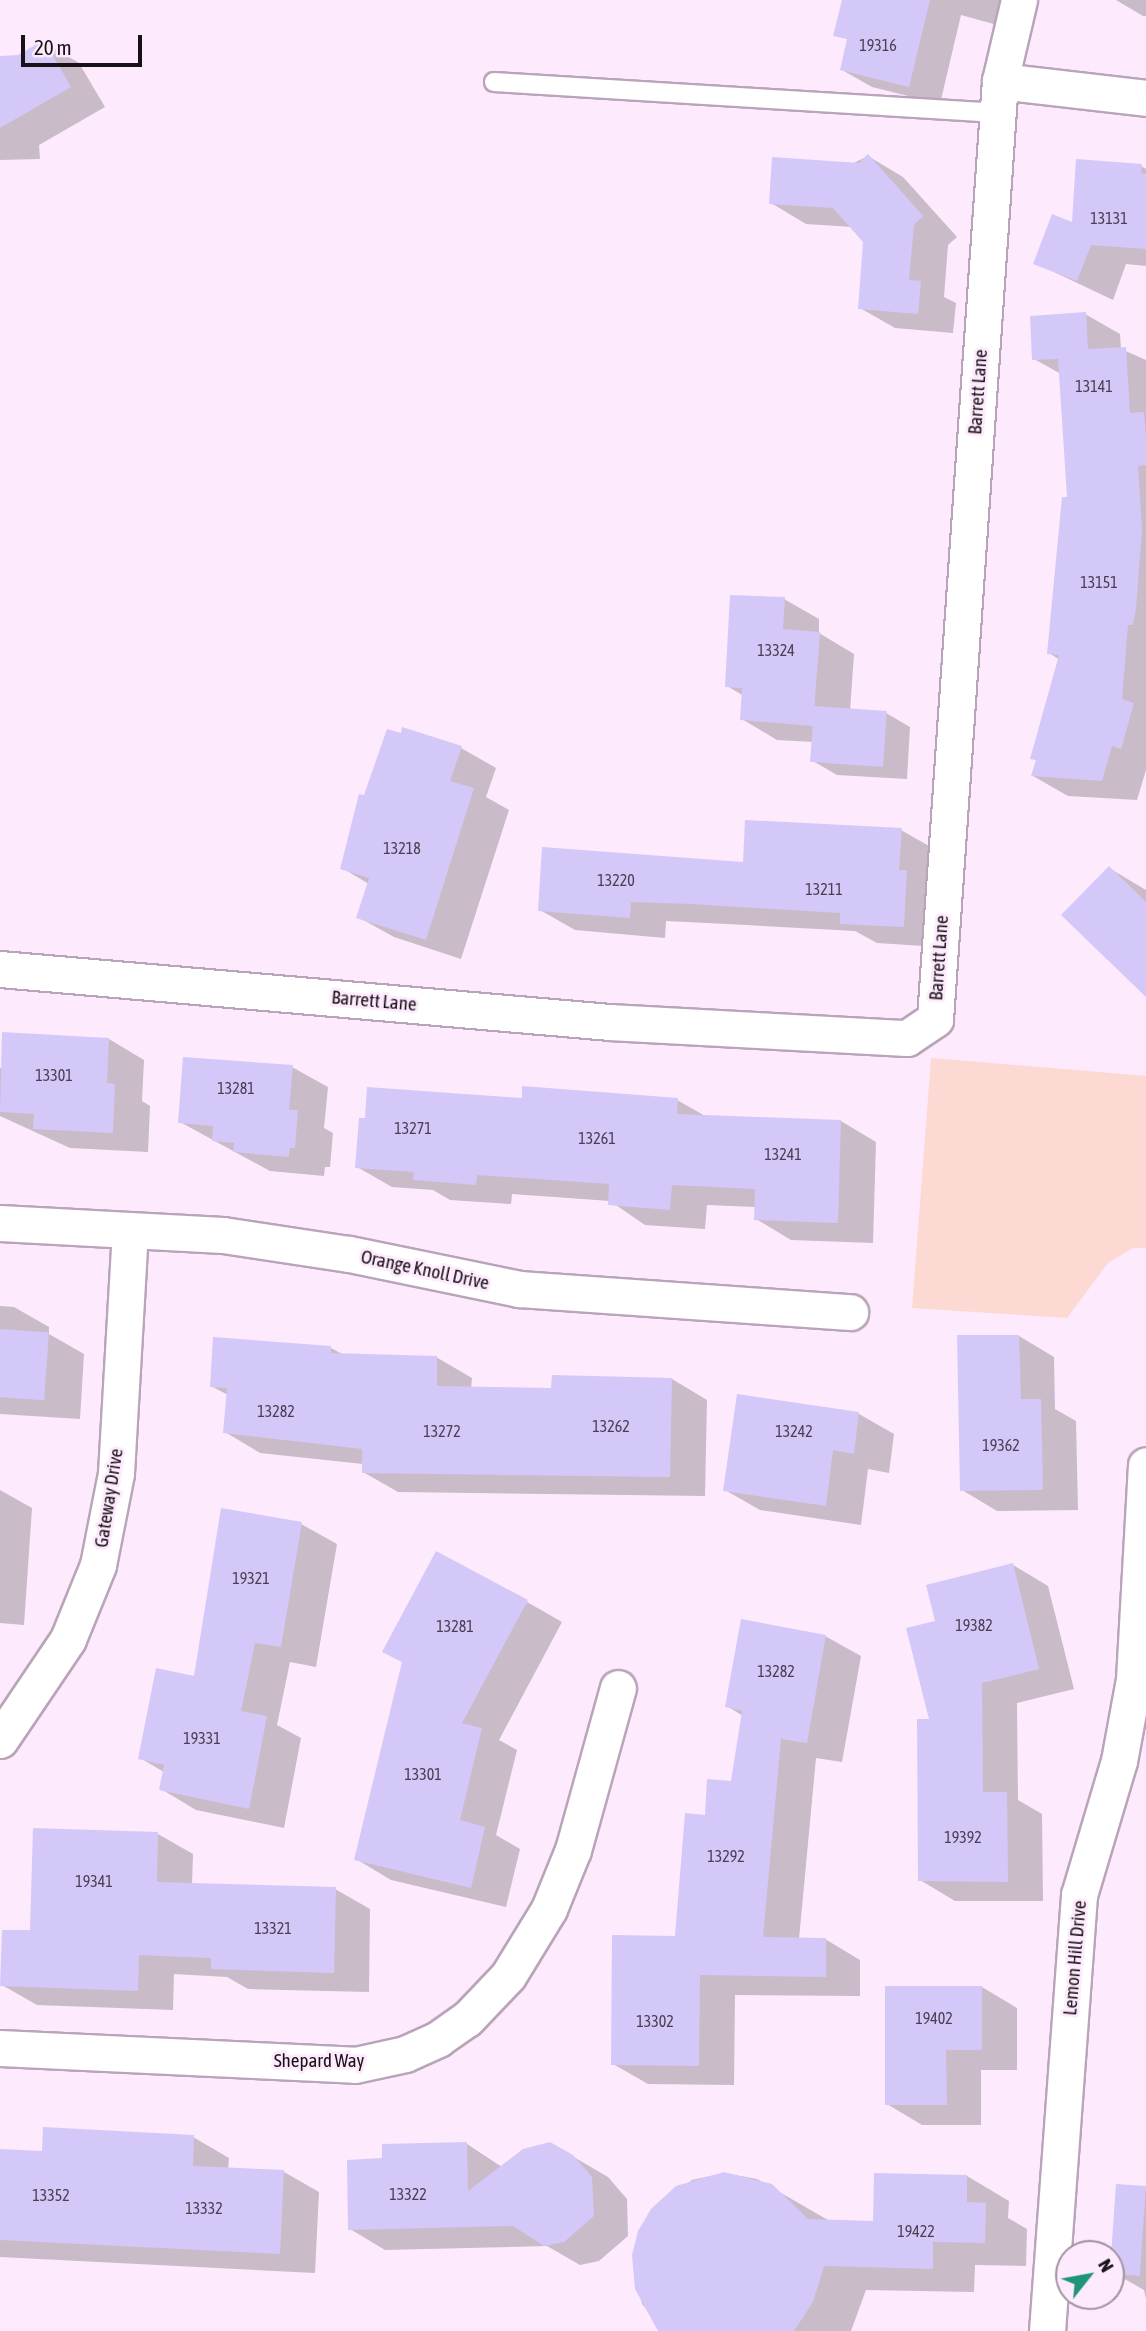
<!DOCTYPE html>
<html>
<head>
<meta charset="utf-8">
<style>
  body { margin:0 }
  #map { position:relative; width:1146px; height:2331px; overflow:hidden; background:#fdeafc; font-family:"Asap Condensed",sans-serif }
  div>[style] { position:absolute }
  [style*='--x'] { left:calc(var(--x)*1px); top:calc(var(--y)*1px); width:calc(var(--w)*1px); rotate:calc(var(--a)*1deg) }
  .green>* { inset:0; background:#fdd9d3 }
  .shadow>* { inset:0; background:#0003 }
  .building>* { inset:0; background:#d4c8f8; transform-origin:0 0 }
  .roads { filter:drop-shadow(2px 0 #baa4b9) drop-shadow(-2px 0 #baa4b9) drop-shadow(0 2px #baa4b9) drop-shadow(0 -2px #baa4b9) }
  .service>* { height:18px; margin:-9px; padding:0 9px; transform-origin:9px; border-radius:9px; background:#fff }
  .minor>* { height:35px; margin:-17.5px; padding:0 17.5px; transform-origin:17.5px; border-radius:17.5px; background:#fff }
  span { translate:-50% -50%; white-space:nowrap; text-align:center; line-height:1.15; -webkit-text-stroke:6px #fdeafc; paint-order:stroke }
  .number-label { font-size:16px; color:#483f50 }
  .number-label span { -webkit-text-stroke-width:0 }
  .street-label { font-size:19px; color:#191118 }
  .north { position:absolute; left:1055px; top:2240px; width:70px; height:70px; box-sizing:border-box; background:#fdeafc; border:2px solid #a293a1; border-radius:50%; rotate:59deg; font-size:19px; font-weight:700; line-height:28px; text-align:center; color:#191118 }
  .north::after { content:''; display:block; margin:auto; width:24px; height:32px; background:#1e9579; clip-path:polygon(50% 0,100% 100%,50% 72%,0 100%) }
  .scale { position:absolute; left:21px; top:35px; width:121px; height:32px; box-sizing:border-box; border:4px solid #191118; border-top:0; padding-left:9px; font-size:21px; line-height:24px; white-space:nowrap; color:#191118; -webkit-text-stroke:5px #fdeafc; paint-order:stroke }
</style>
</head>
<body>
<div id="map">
  <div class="green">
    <div style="clip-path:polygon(931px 1058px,1146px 1076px,1146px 1248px,1133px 1248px,1108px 1263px,1067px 1318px,912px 1308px)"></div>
  </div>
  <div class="shadow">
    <div style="clip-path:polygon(858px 0,1015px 0,1008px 28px,961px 15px,940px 104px,872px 87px,842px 70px)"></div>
    <div style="clip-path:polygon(1116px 0,1146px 0,1146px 16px,1143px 16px)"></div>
    <div style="clip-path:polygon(44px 42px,79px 63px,105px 107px,39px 145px,40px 159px,0 160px,0 58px,18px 57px)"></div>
    <div style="clip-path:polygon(868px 156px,903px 177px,957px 237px,948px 245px,944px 297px,956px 303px,953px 333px,895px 328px,860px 308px,865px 241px,852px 227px,806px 224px,771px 203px)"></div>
    <div style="clip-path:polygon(1141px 166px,1146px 169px,1146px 266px,1126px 264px,1113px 300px,1035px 263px)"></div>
    <div style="clip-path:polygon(1085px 314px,1120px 334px,1121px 349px,1146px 360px,1146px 770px,1137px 800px,1068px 796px,1033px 776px,1037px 761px,1032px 758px,1060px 660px,1049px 653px,1069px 499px,1061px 374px,1034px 359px)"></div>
    <div style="clip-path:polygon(784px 599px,819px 619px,819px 633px,854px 654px,850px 711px,886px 713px,910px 727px,907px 779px,837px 775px,813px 761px,814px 742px,777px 740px,742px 719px,744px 696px,727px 686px)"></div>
    <div style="clip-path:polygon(402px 735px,461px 748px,496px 768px,486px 797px,509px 810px,461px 959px,394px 937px,358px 917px,369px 884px,342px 868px,365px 798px)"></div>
    <div style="clip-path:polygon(901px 830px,936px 850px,939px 947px,877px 943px,855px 931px,727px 924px,666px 921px,665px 938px,575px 930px,540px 910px)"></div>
    <div style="clip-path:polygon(1109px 868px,1146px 890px,1146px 995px)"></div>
    <div style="clip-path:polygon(109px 1039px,144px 1060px,142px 1101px,150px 1106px,148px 1152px,70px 1148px,0 1116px,0 1068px)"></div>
    <div style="clip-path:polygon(292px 1067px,328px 1087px,324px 1128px,333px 1133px,330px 1167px,325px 1167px,324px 1176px,270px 1171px,180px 1122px)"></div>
    <div style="clip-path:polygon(523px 1100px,677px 1100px,707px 1117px,841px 1121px,876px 1142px,873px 1243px,791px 1240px,756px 1219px,756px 1207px,707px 1205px,705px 1229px,645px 1225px,610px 1201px,512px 1194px,511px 1204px,450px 1200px,433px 1190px,392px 1187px,357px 1167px)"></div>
    <div style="clip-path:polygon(0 1306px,14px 1307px,49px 1327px,49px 1334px,84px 1354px,80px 1419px,0 1414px)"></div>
    <div style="clip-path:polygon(1019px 1336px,1054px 1357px,1055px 1409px,1076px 1421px,1078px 1510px,997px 1511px,962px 1490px)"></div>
    <div style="clip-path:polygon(331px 1348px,344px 1355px,436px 1357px,472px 1378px,471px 1389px,553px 1390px,672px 1379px,707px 1400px,705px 1496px,398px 1492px,363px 1472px,363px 1464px,260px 1453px,225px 1432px,228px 1395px,211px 1386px)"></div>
    <div style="clip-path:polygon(738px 1396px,859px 1414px,894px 1434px,889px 1473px,868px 1469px,861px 1525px,760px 1510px,725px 1490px)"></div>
    <div style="clip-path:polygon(0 1490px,32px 1508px,24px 1625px,0 1623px)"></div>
    <div style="clip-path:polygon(301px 1524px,337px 1544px,316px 1667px,290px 1662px,277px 1725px,301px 1738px,284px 1828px,196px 1810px,161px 1789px,164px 1772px,140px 1758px)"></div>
    <div style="clip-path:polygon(1013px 1565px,1048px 1586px,1074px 1689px,1017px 1703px,1018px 1800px,1042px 1814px,1043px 1901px,955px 1901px,920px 1880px,931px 1720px)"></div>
    <div style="clip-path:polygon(527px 1602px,562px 1622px,499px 1740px,517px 1750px,496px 1835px,520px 1849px,506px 1907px,391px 1880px,356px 1859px)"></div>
    <div style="clip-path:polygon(825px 1636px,861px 1656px,842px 1762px,816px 1758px,799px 1939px,825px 1939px,860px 1960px,860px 1996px,735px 1995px,734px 2085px,648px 2084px,613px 2064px,676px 1937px,707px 1817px,732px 1783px,743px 1716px,727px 1706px)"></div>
    <div style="clip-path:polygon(158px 1834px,193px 1854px,192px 1885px,335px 1889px,370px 1909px,369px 1992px,248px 1989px,227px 1977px,174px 1974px,173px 2010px,37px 2005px,2px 1985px,32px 1932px)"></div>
    <div style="clip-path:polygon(982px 1987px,1017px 2008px,1017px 2070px,981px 2070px,981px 2125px,922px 2125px,887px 2104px)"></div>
    <div style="clip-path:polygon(193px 2137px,229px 2158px,228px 2170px,284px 2172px,319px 2192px,315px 2273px,0 2257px,0 2151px,43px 2153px)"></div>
    <div style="clip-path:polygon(467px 2144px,502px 2167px,572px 2156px,608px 2177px,627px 2199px,628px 2236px,599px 2261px,580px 2265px,547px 2246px,385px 2250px,350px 2229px,384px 2160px)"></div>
    <div style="clip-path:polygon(724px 2173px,757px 2179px,828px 2220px,875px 2222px,967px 2176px,1009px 2201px,1008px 2218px,1027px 2229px,1026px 2266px,975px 2265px,974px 2292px,866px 2290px,851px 2331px,664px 2331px,642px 2304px,634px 2255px,653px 2210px,692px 2180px)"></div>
    <div style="clip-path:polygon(1146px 2187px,1146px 2299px,1144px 2290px,1114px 2273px)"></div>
  </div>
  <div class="building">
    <div style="clip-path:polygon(842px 0,930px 0,909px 87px,840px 70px,847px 39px,833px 36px)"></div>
    <div style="clip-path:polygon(44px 40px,71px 87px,0 128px,0 56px,18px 55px)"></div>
    <div style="clip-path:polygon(868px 154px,923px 216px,914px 225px,909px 280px,921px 281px,918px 314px,858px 309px,863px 242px,833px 208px,769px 204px,772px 157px,859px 163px)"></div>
    <div style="clip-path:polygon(1076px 159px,1142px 164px,1141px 173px,1146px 174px,1146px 249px,1091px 245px,1077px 281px,1033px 264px,1052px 214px,1072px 222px)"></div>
    <div style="clip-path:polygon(1086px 312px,1088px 349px,1126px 347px,1130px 413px,1144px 412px,1146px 437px,1146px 465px,1138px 466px,1142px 530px,1136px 608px,1133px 625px,1128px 625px,1122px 699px,1134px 703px,1121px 749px,1112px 746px,1102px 781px,1031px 776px,1036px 760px,1030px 759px,1059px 655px,1047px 654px,1062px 497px,1067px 497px,1058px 359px,1032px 360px,1030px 316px)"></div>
    <div style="clip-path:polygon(730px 595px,785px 597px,783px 629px,820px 632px,813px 726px,740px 720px,742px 688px,725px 687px)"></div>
    <div style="left:814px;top:706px;width:73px;height:56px;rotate:4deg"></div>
    <div style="clip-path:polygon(402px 727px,462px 746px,450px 781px,474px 788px,426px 940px,356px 918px,369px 878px,340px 869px,359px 794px,364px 795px,387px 729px,401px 733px)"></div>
    <div style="clip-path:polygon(745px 820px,902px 828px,899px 870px,907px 870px,904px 927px,840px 924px,840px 913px,691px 904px,631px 902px,630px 918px,538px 911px,542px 847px,743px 862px)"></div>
    <div style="clip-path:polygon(1109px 866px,1146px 902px,1146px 997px,1061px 915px)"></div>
    <div style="clip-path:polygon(2px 1032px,109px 1038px,107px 1083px,115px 1084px,113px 1133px,33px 1129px,34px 1114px,0 1112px)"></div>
    <div style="clip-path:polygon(183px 1057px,293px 1065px,289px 1110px,298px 1110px,295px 1148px,290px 1148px,289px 1157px,233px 1152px,234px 1143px,212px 1141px,213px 1126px,178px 1123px)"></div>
    <div style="clip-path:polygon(522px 1086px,678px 1098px,677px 1114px,841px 1120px,838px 1223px,754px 1220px,755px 1189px,672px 1185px,670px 1210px,608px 1205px,609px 1184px,477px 1175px,476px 1185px,413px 1180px,414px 1172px,355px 1168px,359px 1118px,365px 1118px,367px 1087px,522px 1098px)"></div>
    <div style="left:0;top:1329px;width:49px;height:68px;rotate:4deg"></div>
    <div style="clip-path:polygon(957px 1335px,1019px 1335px,1021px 1399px,1041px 1399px,1043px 1490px,960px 1491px)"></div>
    <div style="clip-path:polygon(213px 1337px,331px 1346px,331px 1353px,437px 1356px,437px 1386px,551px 1388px,552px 1375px,672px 1378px,670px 1477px,362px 1473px,362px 1449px,223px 1433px,227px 1388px,210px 1387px)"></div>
    <div style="clip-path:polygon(737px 1394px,859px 1412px,854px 1454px,833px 1450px,826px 1506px,723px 1491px)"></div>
    <div style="clip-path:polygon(221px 1508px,302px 1522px,281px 1647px,255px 1643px,241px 1711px,267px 1716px,249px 1809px,159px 1790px,164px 1765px,138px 1759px,156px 1668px,194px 1676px)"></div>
    <div style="clip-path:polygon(436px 1551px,528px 1600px,462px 1723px,482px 1728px,460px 1820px,485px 1827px,471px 1888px,354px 1860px,402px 1662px,382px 1652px)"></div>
    <div style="clip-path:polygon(1013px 1563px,1039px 1669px,982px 1683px,983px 1792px,1007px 1792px,1008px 1882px,918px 1881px,917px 1719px,929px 1719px,906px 1628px,935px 1621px,926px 1585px)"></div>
    <div style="clip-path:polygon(741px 1619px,826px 1635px,807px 1743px,781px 1739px,763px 1937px,826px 1938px,826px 1977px,700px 1975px,699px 2066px,611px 2065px,612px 1935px,675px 1936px,685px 1813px,705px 1815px,707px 1779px,731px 1781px,742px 1711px,725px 1707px)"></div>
    <div style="clip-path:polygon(33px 1828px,158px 1832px,157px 1882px,336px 1887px,334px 1973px,211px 1969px,211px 1958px,139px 1955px,138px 1991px,0 1986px,2px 1930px,30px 1930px)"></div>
    <div style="clip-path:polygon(885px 1986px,982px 1986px,982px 2050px,946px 2050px,947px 2105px,885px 2105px)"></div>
    <div style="clip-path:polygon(43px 2127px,194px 2135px,193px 2166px,284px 2170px,280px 2254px,0 2240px,0 2149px,42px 2151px)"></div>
    <div style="clip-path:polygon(467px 2142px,468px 2191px,523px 2149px,550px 2142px,573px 2155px,592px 2177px,594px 2216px,564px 2242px,544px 2246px,513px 2226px,348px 2230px,347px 2160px,382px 2158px,382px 2144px)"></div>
    <div style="clip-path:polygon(724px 2172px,772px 2184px,808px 2219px,873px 2221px,874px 2173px,967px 2175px,967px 2202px,986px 2203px,985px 2243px,933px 2242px,933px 2269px,824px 2266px,813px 2302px,794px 2331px,658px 2331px,635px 2289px,632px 2255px,638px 2231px,651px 2209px,676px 2186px)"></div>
    <div style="left:1116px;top:2184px;width:30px;height:90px;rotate:4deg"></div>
  </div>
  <div class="roads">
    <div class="service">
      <div style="--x:494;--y:82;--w:505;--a:3.52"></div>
    </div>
    <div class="minor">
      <div style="--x:1000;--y:81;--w:147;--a:6.6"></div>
      <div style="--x:0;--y:969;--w:611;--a:4.97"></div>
      <div style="--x:609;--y:1022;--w:298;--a:3.1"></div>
      <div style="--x:907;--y:1038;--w:34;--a:-34"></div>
      <div style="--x:935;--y:1019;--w:940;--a:-86.04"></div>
      <div style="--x:1000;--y:81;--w:83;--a:-76.8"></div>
      <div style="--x:0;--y:1223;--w:223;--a:3.1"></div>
      <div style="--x:223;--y:1235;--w:127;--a:8.6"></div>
      <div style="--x:349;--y:1254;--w:174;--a:11.6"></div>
      <div style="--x:519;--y:1289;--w:332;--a:4"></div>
      <div style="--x:0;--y:1740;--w:122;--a:-56"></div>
      <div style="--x:68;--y:1639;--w:80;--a:-67.9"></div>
      <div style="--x:98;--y:1565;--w:94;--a:-78.9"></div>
      <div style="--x:116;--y:1473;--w:243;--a:-86.7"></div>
      <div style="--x:0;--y:2048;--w:355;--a:2.7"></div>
      <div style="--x:355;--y:2065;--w:51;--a:-12.4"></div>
      <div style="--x:405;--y:2054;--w:36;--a:-24"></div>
      <div style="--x:438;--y:2039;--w:35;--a:-35"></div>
      <div style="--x:467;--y:2019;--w:59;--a:-46.4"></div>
      <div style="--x:508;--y:1976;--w:79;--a:-58.5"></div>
      <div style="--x:549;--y:1909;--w:64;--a:-67.9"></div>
      <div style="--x:573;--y:1850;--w:168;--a:-74.5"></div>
      <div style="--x:1047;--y:2331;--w:437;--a:-85.8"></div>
      <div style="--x:1079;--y:1895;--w:140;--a:-73.4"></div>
      <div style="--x:1119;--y:1761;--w:83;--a:-79.6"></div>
      <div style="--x:1134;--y:1679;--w:214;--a:-86.8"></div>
    </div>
  </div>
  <div class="number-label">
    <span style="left:878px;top:45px">19316</span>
    <span style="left:1109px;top:218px">13131</span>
    <span style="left:1094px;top:386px">13141</span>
    <span style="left:1099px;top:582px">13151</span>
    <span style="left:776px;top:650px">13324</span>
    <span style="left:402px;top:848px">13218</span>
    <span style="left:616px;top:880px">13220</span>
    <span style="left:824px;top:889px">13211</span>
    <span style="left:54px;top:1075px">13301</span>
    <span style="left:236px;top:1088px">13281</span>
    <span style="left:413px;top:1128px">13271</span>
    <span style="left:597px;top:1138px">13261</span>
    <span style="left:783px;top:1154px">13241</span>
    <span style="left:276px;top:1411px">13282</span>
    <span style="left:611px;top:1426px">13262</span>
    <span style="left:442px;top:1431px">13272</span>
    <span style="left:794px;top:1431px">13242</span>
    <span style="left:1001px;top:1445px">19362</span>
    <span style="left:251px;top:1578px">19321</span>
    <span style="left:974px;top:1625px">19382</span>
    <span style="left:455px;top:1626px">13281</span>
    <span style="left:776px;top:1671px">13282</span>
    <span style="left:202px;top:1738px">19331</span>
    <span style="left:423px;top:1774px">13301</span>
    <span style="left:963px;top:1837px">19392</span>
    <span style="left:726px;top:1856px">13292</span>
    <span style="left:94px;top:1881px">19341</span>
    <span style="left:273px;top:1928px">13321</span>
    <span style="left:934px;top:2018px">19402</span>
    <span style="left:655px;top:2021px">13302</span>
    <span style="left:408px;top:2194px">13322</span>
    <span style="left:51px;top:2195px">13352</span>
    <span style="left:204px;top:2208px">13332</span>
    <span style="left:916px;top:2231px">19422</span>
  </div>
  <div class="street-label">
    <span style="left:978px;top:392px;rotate:-86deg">Barrett Lane</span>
    <span style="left:939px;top:958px;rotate:-86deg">Barrett Lane</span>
    <span style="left:374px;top:1001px;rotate:5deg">Barrett Lane</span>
    <span style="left:425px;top:1270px;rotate:12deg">Orange Knoll Drive</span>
    <span style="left:109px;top:1498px;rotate:-81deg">Gateway Drive</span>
    <span style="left:1075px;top:1958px;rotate:-85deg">Lemon Hill Drive</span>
    <span style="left:319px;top:2061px">Shepard Way</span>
  </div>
  <div class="north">N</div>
  <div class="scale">20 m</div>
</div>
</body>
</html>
